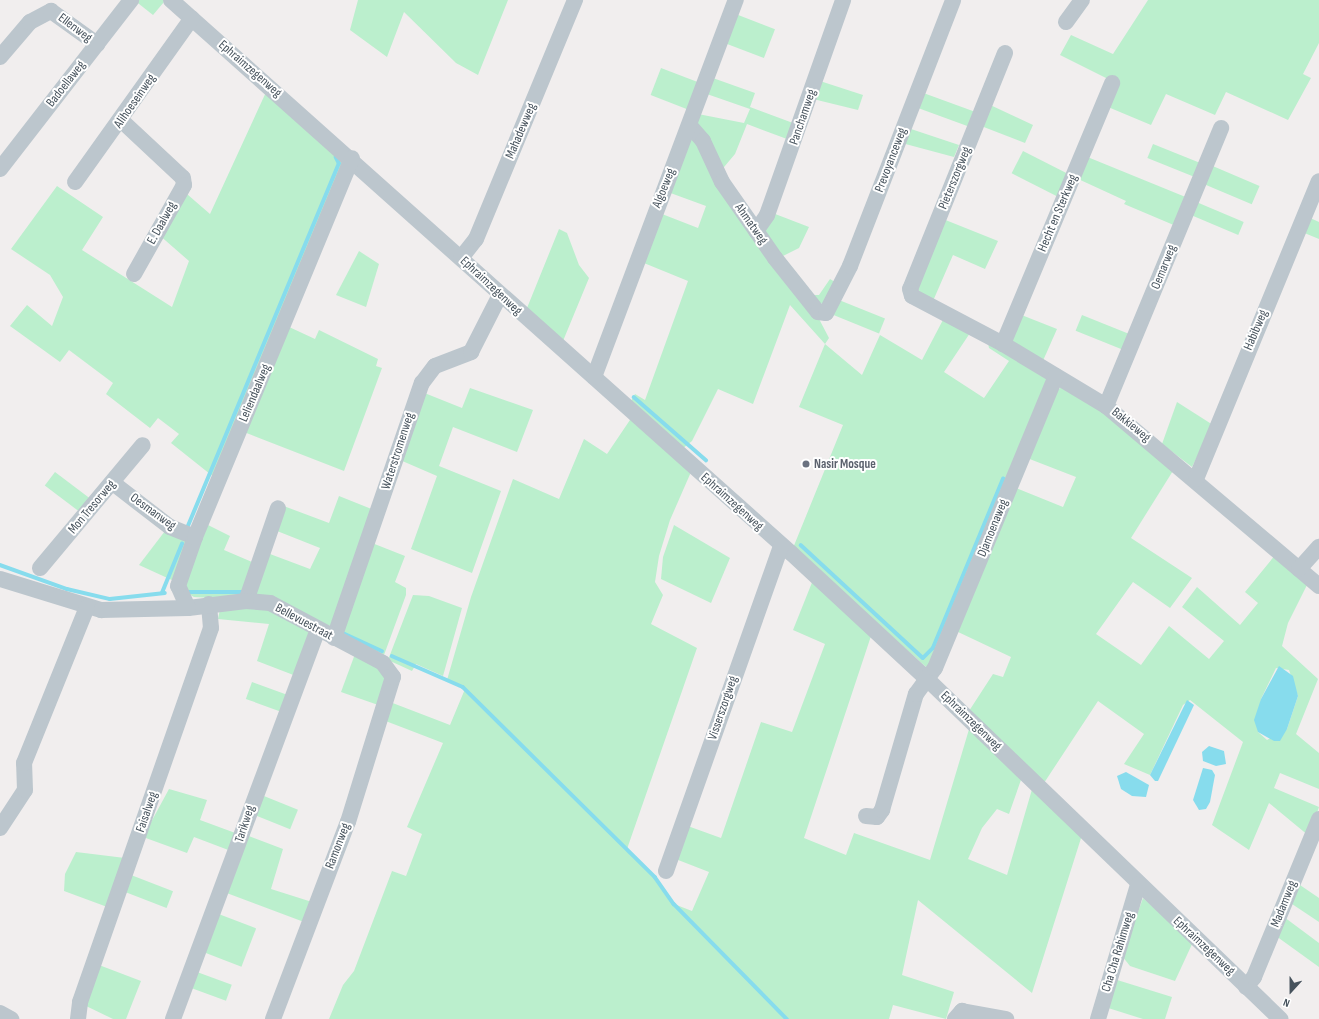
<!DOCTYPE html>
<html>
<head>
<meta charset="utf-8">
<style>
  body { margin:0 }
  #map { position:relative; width:1319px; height:1019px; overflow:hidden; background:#f1eeee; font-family:"Sofia Sans Condensed",sans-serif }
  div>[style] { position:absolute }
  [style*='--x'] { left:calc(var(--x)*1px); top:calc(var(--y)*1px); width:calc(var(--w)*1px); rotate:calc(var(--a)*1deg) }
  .green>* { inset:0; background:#bbefcd; transform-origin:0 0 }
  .water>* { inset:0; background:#87dced }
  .stream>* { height:3.5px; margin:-1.75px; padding:0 1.75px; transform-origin:1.75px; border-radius:1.75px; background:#87dced }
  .minor>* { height:16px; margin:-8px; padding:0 8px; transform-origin:8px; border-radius:8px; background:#bcc6cd }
  .dots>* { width:11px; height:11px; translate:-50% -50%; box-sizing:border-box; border:2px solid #fff; border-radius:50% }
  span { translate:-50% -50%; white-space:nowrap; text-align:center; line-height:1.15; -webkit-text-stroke:4px #fff; paint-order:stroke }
  .street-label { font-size:13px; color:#46525c }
  .worship-label { font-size:13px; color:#5b616d; font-weight:700 }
  .left { translate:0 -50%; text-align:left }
  .north { position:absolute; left:1271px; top:971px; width:40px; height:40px; -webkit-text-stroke:3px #fff; paint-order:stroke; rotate:201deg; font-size:11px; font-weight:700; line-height:16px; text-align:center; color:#46525c }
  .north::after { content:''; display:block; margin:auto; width:14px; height:18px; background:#46525c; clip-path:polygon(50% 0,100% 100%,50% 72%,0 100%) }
</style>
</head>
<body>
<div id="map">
  <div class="green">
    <div style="clip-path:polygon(134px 0,163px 0,164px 2px,153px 15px)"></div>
    <div style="clip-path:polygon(358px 0,508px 0,478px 75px,456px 63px,404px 12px,387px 57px,350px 30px)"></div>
    <div style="clip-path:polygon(1148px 0,1319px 0,1319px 43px,1303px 74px,1311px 78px,1288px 120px,1226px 92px,1215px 115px,1166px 94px,1151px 125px,1108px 107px,1118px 84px,1060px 55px,1071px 35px,1113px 54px)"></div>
    <div style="left:733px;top:13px;width:45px;height:31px;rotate:21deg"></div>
    <div style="left:661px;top:68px;width:42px;height:29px;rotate:21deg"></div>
    <div style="clip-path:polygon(710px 77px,755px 93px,750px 107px,793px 123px,787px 139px,747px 124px,735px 154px,719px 173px,696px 127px,698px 114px,744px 123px,750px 109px,704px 93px)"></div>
    <div style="clip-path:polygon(820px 81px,863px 95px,858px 110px,813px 99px)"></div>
    <div style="clip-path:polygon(267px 90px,343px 162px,215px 478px,171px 443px,179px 434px,158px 418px,150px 428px,106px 394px,113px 383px,69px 350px,60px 362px,10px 326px,27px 305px,52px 326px,63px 297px,50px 275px,11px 249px,57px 186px,103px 217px,82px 250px,172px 307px,189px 261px,158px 234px,180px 188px,210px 214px)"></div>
    <div style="left:918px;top:91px;width:59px;height:16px;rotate:20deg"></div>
    <div style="clip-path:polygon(986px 103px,1033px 125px,1025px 143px,976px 124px)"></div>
    <div style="clip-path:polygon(905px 127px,959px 145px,954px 157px,898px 142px)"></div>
    <div style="clip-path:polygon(691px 137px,818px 317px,829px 338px,825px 344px,862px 375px,880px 335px,922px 360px,945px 316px,972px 330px,944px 372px,984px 398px,1009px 361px,989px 348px,988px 343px,1047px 378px,936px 658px,926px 667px,793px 548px,843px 425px,799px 407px,825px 344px,790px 305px,753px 404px,718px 389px,692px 441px,682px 449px,631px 401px,635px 394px,645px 400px,688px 281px,639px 261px,662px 214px,698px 228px,706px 206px,665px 191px)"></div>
    <div style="left:1153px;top:144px;width:53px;height:15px;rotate:22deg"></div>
    <div style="left:1023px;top:151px;width:53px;height:25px;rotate:27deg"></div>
    <div style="clip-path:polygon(1085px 156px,1188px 198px,1176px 226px,1124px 204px,1126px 201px,1076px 178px)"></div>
    <div style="left:1208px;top:164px;width:56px;height:20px;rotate:23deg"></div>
    <div style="left:1194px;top:201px;width:54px;height:14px;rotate:23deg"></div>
    <div style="clip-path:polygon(770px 212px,809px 227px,799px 248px,783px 256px,814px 295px,819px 295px,830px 279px,835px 282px,825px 303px,813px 305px,761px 224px)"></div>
    <div style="clip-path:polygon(938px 217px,998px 241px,985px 269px,953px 255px,933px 301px,923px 296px,917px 288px)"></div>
    <div style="clip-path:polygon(1308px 217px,1319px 222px,1319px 239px,1302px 232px)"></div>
    <div style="clip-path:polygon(559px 229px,567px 233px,579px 265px,589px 278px,563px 341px,527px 308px)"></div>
    <div style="clip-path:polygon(359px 251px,379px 264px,366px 307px,336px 295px)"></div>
    <div style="left:834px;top:298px;width:55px;height:16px;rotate:22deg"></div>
    <div style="clip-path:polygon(1019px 314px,1057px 329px,1042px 363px,1011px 344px)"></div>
    <div style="left:1082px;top:315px;width:53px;height:17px;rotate:22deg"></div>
    <div style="clip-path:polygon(287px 326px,315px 339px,319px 330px,378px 359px,376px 366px,382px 368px,344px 471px,244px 432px)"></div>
    <div style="clip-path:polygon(evenodd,1061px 387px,1068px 387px,1176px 466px,1131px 538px,1192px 578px,1170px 608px,1133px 582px,1096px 634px,1141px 665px,1169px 626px,1209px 659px,1224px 641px,1182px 607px,1197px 587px,1240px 625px,1258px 603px,1245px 592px,1276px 554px,1308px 583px,1288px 623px,1282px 646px,1318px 679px,1296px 734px,1319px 753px,1319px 789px,1280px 773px,1274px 788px,1319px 807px,1309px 836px,1269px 803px,1249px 850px,1212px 825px,1243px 742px,1190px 700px,1183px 705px,1150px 775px,1124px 764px,1144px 734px,1098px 701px,1044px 783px,969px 711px,993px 674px,1003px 677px,1011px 657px,956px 631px,1016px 488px,1063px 507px,1076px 477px,1027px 458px,1051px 397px,1061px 387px,1276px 668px,1289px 670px,1298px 696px,1287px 729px,1267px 740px,1258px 732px,1261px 699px,1276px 668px)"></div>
    <div style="clip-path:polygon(470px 388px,533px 410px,517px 452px,453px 427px,439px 466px,501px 491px,472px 573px,411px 549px,437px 476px,400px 460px,422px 392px,462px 408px)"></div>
    <div style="clip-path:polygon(1177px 402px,1213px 425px,1192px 467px,1162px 444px)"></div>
    <div style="clip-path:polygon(632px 417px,691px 472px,670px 520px,659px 556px,655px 582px,663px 595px,651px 624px,697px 648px,627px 849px,655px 877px,674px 904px,692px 911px,709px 872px,673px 858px,685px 825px,721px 838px,761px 722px,792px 732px,825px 644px,793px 630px,813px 580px,872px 633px,804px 838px,846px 855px,854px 833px,930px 860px,970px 726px,1022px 777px,1009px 814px,997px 809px,982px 828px,968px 859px,1007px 875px,1033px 786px,1082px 835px,1032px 993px,918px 900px,902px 975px,954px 992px,946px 1019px,893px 1005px,889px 1019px,329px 1019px,343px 985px,354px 971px,392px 871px,406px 876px,422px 834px,407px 827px,443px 743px,383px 720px,390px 702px,450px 725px,465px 689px,447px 680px,471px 597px,513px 479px,559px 499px,584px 439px,607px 454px)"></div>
    <div style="left:55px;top:472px;width:48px;height:17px;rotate:37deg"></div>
    <div style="clip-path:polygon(339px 496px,374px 510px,333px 627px,253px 597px,262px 551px,310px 569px,320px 548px,272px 529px,281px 505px,329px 523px)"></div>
    <div style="clip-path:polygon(208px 525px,230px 536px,224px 550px,252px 562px,244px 594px,231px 599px,194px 597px,187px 593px,186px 572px)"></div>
    <div style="clip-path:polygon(674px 525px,730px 558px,711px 603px,661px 579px,663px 557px)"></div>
    <div style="clip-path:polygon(165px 531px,186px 539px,174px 581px,139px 565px)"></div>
    <div style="clip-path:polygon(372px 543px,405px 556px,395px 582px,406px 588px,406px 595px,384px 655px,345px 637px,343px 630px)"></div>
    <div style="clip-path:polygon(413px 595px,429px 596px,462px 608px,443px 676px,416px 664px,412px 671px,388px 660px)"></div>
    <div style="clip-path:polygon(266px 607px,309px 632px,296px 676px,257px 661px,269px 624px,218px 619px,220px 609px)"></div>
    <div style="clip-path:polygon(355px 654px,386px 673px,381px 706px,341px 692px)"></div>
    <div style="left:252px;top:682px;width:38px;height:18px;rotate:20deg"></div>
    <div style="clip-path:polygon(169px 789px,207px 800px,200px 820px,238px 834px,231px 851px,194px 837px,187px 853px,143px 837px)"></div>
    <div style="left:259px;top:794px;width:42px;height:21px;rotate:22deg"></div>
    <div style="clip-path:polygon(246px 835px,283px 849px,271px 889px,312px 902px,304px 922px,224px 892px)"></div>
    <div style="clip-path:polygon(76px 852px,125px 858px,110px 908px,64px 891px,65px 874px)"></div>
    <div style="left:131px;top:875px;width:45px;height:18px;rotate:21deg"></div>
    <div style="clip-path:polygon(1297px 883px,1319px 898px,1319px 922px,1289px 902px)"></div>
    <div style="clip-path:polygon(1143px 898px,1193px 942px,1175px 981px,1130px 966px,1122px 956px)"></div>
    <div style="left:216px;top:913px;width:43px;height:41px;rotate:21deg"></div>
    <div style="clip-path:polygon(1284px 917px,1319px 943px,1319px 967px,1276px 936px)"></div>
    <div style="clip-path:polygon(99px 965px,141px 981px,126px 1019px,113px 1019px,84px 1005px)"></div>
    <div style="left:197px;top:972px;width:37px;height:17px;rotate:20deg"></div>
    <div style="clip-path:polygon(1114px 979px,1172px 997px,1165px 1019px,1143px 1019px,1105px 1007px)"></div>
  </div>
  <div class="water">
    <div style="clip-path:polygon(1279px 666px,1293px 676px,1298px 696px,1287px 729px,1280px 741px,1274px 741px,1258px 732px,1254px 720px,1261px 699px)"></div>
    <div style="clip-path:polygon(1187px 700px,1194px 705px,1158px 781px,1155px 781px,1150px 775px)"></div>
    <div style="clip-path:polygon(1209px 746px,1224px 751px,1226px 764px,1216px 766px,1203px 761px,1202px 752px)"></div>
    <div style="clip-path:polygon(1203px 768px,1212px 770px,1215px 775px,1210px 802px,1206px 809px,1199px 810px,1193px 800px)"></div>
    <div style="clip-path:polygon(1126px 772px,1149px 785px,1146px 797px,1132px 796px,1121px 789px,1117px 776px)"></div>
  </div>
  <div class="stream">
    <div style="--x:634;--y:397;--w:96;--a:41.2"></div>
    <div style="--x:188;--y:526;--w:392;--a:-67.4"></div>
    <div style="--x:339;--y:164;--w:7;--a:-117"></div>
    <div style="--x:801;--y:545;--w:166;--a:42.8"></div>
    <div style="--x:923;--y:658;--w:14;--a:-45"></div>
    <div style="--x:933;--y:648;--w:183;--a:-67.5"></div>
    <div style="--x:0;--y:565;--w:71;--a:19.7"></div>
    <div style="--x:67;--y:589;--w:44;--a:13.1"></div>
    <div style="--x:110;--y:599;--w:55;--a:-6.2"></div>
    <div style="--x:185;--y:592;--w:57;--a:0"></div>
    <div style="--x:162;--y:593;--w:53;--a:-67.8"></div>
    <div style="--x:343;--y:633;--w:43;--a:24.8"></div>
    <div style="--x:392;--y:656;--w:77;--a:23.6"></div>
    <div style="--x:463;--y:687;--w:270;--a:44.7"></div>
    <div style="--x:655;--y:877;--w:33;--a:55"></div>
    <div style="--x:674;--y:904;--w:161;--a:45.5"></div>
  </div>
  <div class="minor">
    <div style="--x:171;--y:0;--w:831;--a:41.73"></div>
    <div style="--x:791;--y:553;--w:184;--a:42.8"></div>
    <div style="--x:926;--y:678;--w:492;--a:43.9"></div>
    <div style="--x:1066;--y:22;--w:27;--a:-54"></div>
    <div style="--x:1005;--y:53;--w:254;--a:111.9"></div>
    <div style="--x:910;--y:289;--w:7;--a:74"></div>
    <div style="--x:912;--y:296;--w:103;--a:27.8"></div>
    <div style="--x:1003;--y:344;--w:120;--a:31"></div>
    <div style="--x:1106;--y:406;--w:279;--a:40.2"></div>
    <div style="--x:0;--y:57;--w:46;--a:-49.4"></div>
    <div style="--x:30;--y:22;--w:24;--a:-28"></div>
    <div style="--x:51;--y:11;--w:57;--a:35.7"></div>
    <div style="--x:122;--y:121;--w:83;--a:43.1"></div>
    <div style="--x:183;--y:178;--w:7;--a:82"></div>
    <div style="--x:184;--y:185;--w:102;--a:119.3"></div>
    <div style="--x:690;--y:126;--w:20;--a:49"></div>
    <div style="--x:703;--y:141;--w:45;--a:65.1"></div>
    <div style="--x:722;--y:182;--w:93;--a:55.1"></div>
    <div style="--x:775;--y:258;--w:69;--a:51.5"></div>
    <div style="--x:818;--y:312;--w:8;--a:7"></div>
    <div style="--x:826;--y:313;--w:53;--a:-62.9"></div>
    <div style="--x:850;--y:266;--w:285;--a:-68.8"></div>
    <div style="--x:0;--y:169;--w:214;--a:-52.2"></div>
    <div style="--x:75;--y:182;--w:201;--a:-54.5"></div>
    <div style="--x:756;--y:231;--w:19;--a:-55"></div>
    <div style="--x:767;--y:215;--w:228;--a:-70.5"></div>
    <div style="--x:461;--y:258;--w:24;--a:-52"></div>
    <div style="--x:476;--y:239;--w:259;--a:-67.5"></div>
    <div style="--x:1003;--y:344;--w:283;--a:-67.3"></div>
    <div style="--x:594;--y:377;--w:403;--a:-69.4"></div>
    <div style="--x:1106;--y:406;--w:301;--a:-67.5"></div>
    <div style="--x:1196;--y:479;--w:322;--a:-67.6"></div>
    <div style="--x:113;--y:483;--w:72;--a:37.7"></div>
    <div style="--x:170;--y:527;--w:27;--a:22"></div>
    <div style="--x:40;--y:568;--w:160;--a:-50.1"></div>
    <div style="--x:1299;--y:569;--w:30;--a:-48"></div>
    <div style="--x:0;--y:579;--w:106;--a:17.1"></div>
    <div style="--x:101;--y:610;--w:87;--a:-1.3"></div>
    <div style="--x:246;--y:601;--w:98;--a:-71"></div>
    <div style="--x:334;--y:638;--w:270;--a:-71"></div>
    <div style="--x:422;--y:383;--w:21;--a:-53"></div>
    <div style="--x:435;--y:366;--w:39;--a:-21"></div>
    <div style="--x:471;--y:352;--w:64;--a:-63"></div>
    <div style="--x:866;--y:816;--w:11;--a:5"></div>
    <div style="--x:877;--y:817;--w:9;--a:-54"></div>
    <div style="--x:882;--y:810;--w:121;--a:-73.7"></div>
    <div style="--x:916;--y:694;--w:32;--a:-54"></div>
    <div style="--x:935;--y:668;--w:316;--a:-67.5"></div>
    <div style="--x:0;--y:828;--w:45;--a:-56.7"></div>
    <div style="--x:25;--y:790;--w:27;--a:-92"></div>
    <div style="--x:24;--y:763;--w:168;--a:-68"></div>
    <div style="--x:666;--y:871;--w:345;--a:-70.5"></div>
    <div style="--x:1246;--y:987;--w:13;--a:-51"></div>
    <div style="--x:1254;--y:977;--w:171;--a:-67.6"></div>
    <div style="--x:0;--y:1013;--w:13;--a:29"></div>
    <div style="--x:78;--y:1019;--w:17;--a:-83"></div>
    <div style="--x:80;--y:1002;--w:396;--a:-70.7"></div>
    <div style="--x:211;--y:628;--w:24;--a:-95"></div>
    <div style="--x:173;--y:1019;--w:415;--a:-69.6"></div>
    <div style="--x:273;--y:1019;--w:211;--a:-69.2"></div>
    <div style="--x:348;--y:822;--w:152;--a:-72.8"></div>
    <div style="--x:393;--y:677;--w:17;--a:-126"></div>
    <div style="--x:383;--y:663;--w:128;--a:-152"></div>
    <div style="--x:270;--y:603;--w:24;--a:-175"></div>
    <div style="--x:246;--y:601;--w:58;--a:173.1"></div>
    <div style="--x:188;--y:608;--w:24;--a:-114"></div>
    <div style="--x:178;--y:586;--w:52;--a:-70.9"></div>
    <div style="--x:195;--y:537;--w:410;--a:-67.5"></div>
    <div style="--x:955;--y:1019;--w:11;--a:-49"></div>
    <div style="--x:962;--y:1011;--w:45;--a:10.3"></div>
    <div style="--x:1098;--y:1019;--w:140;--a:-73.4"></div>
  </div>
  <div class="dots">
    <div style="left:806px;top:464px;background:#6b7280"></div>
  </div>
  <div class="street-label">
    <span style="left:75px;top:28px;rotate:37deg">Ellenweg</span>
    <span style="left:250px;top:69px;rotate:41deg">Ephraimzegenweg</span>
    <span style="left:66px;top:84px;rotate:-52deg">Badoellaweg</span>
    <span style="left:135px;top:101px;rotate:-55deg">Alihoeseinweg</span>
    <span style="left:803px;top:117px;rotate:-71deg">Panchamweg</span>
    <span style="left:521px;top:131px;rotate:-67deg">Mahadewweg</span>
    <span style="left:891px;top:160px;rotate:-69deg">Prevoyanceweg</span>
    <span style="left:955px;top:178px;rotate:-68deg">Pieterszorgweg</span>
    <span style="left:664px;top:188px;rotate:-68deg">Algoeweg</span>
    <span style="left:1058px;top:213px;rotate:-67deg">Hecht en Sterkweg</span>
    <span style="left:162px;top:223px;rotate:-61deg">E. Daalweg</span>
    <span style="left:751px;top:224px;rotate:55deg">Ahmatweg</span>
    <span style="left:1164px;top:267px;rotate:-68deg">Oemarweg</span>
    <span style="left:491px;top:286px;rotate:43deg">Ephraimzegenweg</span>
    <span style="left:1256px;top:330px;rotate:-67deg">Habibweg</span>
    <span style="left:255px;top:393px;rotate:-67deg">Leliendaalweg</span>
    <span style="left:1131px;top:425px;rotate:39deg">Bakkieweg</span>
    <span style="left:398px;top:451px;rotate:-72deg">Waterstromenweg</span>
    <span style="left:732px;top:502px;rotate:42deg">Ephraimzegenweg</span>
    <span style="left:92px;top:507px;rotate:-50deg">Mon Tresorweg</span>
    <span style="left:153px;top:512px;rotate:36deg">Oesmanweg</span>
    <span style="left:993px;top:528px;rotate:-68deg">Djamoenaweg</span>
    <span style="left:304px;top:622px;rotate:28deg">Bellevuestraat</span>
    <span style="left:723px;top:708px;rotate:-71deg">Visserszorgweg</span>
    <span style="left:971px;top:721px;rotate:44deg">Ephraimzegenweg</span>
    <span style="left:147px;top:812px;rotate:-71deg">Faisalweg</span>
    <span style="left:245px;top:824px;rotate:-72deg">Tarikweg</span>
    <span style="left:338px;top:846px;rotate:-69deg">Ramonweg</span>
    <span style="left:1284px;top:904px;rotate:-68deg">Madamweg</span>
    <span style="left:1204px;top:946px;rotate:43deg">Ephraimzegenweg</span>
    <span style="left:1118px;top:952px;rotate:-73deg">Cha Cha Rahimweg</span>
  </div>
  <div class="worship-label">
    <span class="left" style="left:814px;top:464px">Nasir Mosque</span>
  </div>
  <div class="north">N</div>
</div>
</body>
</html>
